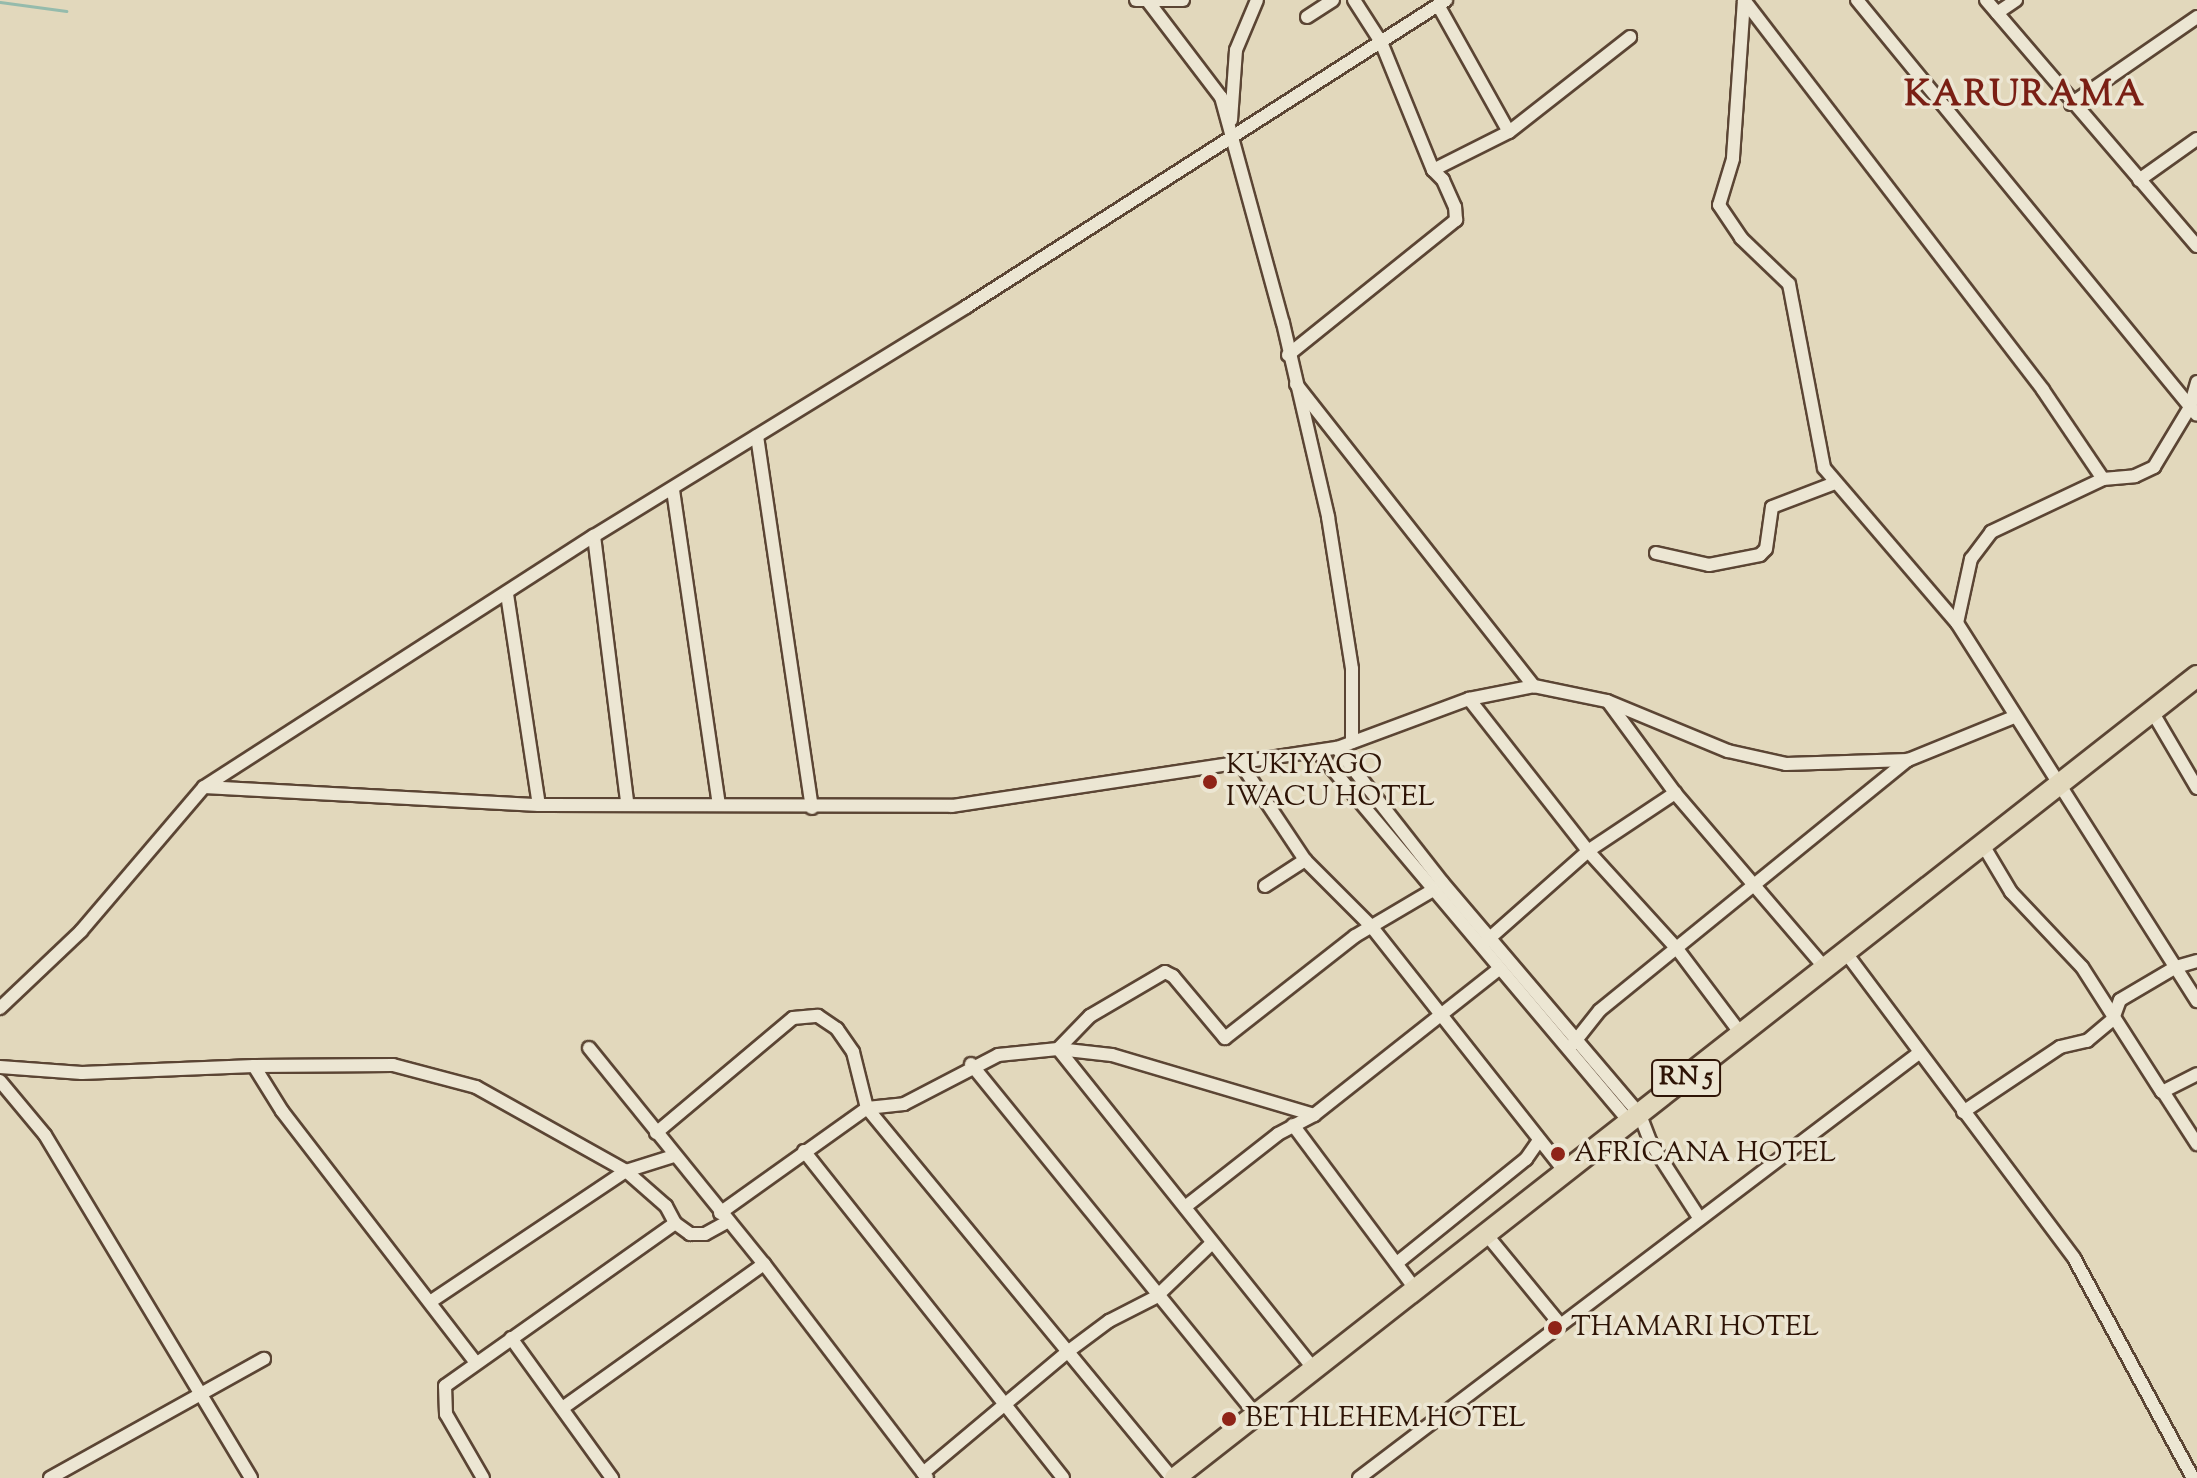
<!DOCTYPE html>
<html>
<head>
<meta charset="utf-8">
<style>
  body { margin:0 }
  #map { position:relative; width:2197px; height:1478px; overflow:hidden; background:#e2d8bc; font-family:"Sorts Mill Goudy",serif }
  div>[style] { position:absolute }
  [style*='--x'] { left:calc(var(--x)*1px); top:calc(var(--y)*1px); width:calc(var(--w)*1px); rotate:calc(var(--a)*1deg) }
  .stream>* { height:3px; margin:-1.5px; padding:0 1.5px; transform-origin:1.5px; border-radius:1.5px; background:#95bbac }
  .roads { filter:drop-shadow(2px 0 #5b4534) drop-shadow(-2px 0 #5b4534) drop-shadow(0 2px #5b4534) drop-shadow(0 -2px #5b4534) }
  .street>* { height:12px; margin:-6px; padding:0 6px; transform-origin:6px; border-radius:6px; background:#ece6d3 }
  .primary>* { height:20px; margin:-10px; padding:0 10px; transform-origin:10px; border-radius:10px; background:#e2d8bc }
  .dots>* { width:22px; height:22px; translate:-50% -50%; box-sizing:border-box; border:4px solid #ece6d3; border-radius:50% }
  span { translate:-50% -50%; white-space:nowrap; text-align:center; line-height:1.15; -webkit-text-stroke:7px #ece6d3; paint-order:stroke }
  .shield-label span { padding:2px 6px; background:#ece6d3; border:2px solid; border-radius:6px; -webkit-text-stroke-width:0 }
  .shield-label { font-size:26px; color:#2e1406; font-weight:700 }
  .poi-label { font-size:28px; color:#2e1406 }
  .left { translate:0 -50%; text-align:left }
  .district-label { font-size:36px; color:#7a1f14; font-weight:700; letter-spacing:2px }
</style>
</head>
<body>
<div id="map">
  <div class="stream">
    <div style="--x:0;--y:2;--w:67;--a:7.8"></div>
  </div>
  <div class="roads">
    <div class="street">
      <div style="--x:1136;--y:0;--w:47;--a:0"></div>
      <div style="--x:1147;--y:0;--w:122;--a:52.7"></div>
      <div style="--x:1221;--y:97;--w:234;--a:74.7"></div>
      <div style="--x:1283;--y:323;--w:199;--a:76.9"></div>
      <div style="--x:1328;--y:517;--w:154;--a:81"></div>
      <div style="--x:1352;--y:669;--w:73;--a:90"></div>
      <div style="--x:1744;--y:0;--w:159;--a:94"></div>
      <div style="--x:1733;--y:159;--w:48;--a:106.9"></div>
      <div style="--x:1719;--y:205;--w:40;--a:56"></div>
      <div style="--x:1741;--y:238;--w:66;--a:43.8"></div>
      <div style="--x:1789;--y:284;--w:187;--a:79.2"></div>
      <div style="--x:1824;--y:468;--w:204;--a:49.4"></div>
      <div style="--x:1957;--y:623;--w:448;--a:57.6"></div>
      <div style="--x:1744;--y:0;--w:491;--a:52.5"></div>
      <div style="--x:2043;--y:390;--w:107;--a:56"></div>
      <div style="--x:1857;--y:0;--w:536;--a:50.67"></div>
      <div style="--x:1986;--y:0;--w:324;--a:49.4"></div>
      <div style="--x:1438;--y:5;--w:145;--a:60.8"></div>
      <div style="--x:1997;--y:13;--w:23;--a:-34"></div>
      <div style="--x:1307;--y:17;--w:31;--a:-33"></div>
      <div style="--x:2071;--y:104;--w:153;--a:-34.6"></div>
      <div style="--x:1231;--y:120;--w:70;--a:-85.9"></div>
      <div style="--x:1236;--y:50;--w:54;--a:-67.2"></div>
      <div style="--x:1433;--y:170;--w:85;--a:-26.6"></div>
      <div style="--x:1509;--y:132;--w:154;--a:-38.1"></div>
      <div style="--x:2139;--y:180;--w:71;--a:-35.3"></div>
      <div style="--x:1288;--y:355;--w:216;--a:-38.8"></div>
      <div style="--x:1456;--y:220;--w:13;--a:-94"></div>
      <div style="--x:1455;--y:207;--w:30;--a:-114"></div>
      <div style="--x:1443;--y:180;--w:14;--a:-135"></div>
      <div style="--x:1433;--y:170;--w:138;--a:-112.1"></div>
      <div style="--x:1381;--y:42;--w:50;--a:-122.7"></div>
      <div style="--x:1296;--y:384;--w:385;--a:51.8"></div>
      <div style="--x:757;--y:436;--w:376;--a:81.6"></div>
      <div style="--x:673;--y:490;--w:318;--a:81.7"></div>
      <div style="--x:594;--y:536;--w:268;--a:82.9"></div>
      <div style="--x:1656;--y:553;--w:54;--a:12.8"></div>
      <div style="--x:1709;--y:565;--w:52;--a:-11.1"></div>
      <div style="--x:1760;--y:555;--w:8;--a:-45"></div>
      <div style="--x:1766;--y:549;--w:42;--a:-81.9"></div>
      <div style="--x:1772;--y:507;--w:67;--a:-20.9"></div>
      <div style="--x:507;--y:594;--w:213;--a:81.4"></div>
      <div style="--x:1957;--y:623;--w:66;--a:-77.7"></div>
      <div style="--x:1971;--y:559;--w:34;--a:-53"></div>
      <div style="--x:1991;--y:532;--w:124;--a:-25.3"></div>
      <div style="--x:2103;--y:479;--w:32;--a:-5"></div>
      <div style="--x:2135;--y:476;--w:21;--a:-25"></div>
      <div style="--x:2154;--y:467;--w:70;--a:-59"></div>
      <div style="--x:2190;--y:407;--w:26;--a:-74"></div>
      <div style="--x:1469;--y:699;--w:193;--a:51.9"></div>
      <div style="--x:1588;--y:851;--w:134;--a:47.7"></div>
      <div style="--x:1678;--y:950;--w:105;--a:53.1"></div>
      <div style="--x:1609;--y:703;--w:112;--a:53.7"></div>
      <div style="--x:1675;--y:793;--w:230;--a:49.4"></div>
      <div style="--x:2153;--y:713;--w:87;--a:59.6"></div>
      <div style="--x:1337;--y:748;--w:170;--a:51.9"></div>
      <div style="--x:1442;--y:882;--w:306;--a:49.6"></div>
      <div style="--x:1640;--y:1115;--w:30;--a:69"></div>
      <div style="--x:1651;--y:1143;--w:90;--a:57.2"></div>
      <div style="--x:1318;--y:752;--w:486;--a:49.9"></div>
      <div style="--x:1239;--y:761;--w:119;--a:56.3"></div>
      <div style="--x:1305;--y:860;--w:93;--a:45"></div>
      <div style="--x:1371;--y:926;--w:315;--a:51.7"></div>
      <div style="--x:204;--y:787;--w:335;--a:3.1"></div>
      <div style="--x:539;--y:805;--w:413;--a:0.1"></div>
      <div style="--x:952;--y:806;--w:389;--a:-8.6"></div>
      <div style="--x:1337;--y:748;--w:141;--a:-20.4"></div>
      <div style="--x:1469;--y:699;--w:66;--a:-11.3"></div>
      <div style="--x:1534;--y:686;--w:75;--a:11.6"></div>
      <div style="--x:1607;--y:701;--w:131;--a:22.5"></div>
      <div style="--x:1728;--y:751;--w:59;--a:12.6"></div>
      <div style="--x:1786;--y:764;--w:122;--a:-1.9"></div>
      <div style="--x:1908;--y:760;--w:114;--a:-22.1"></div>
      <div style="--x:1983;--y:845;--w:55;--a:59.2"></div>
      <div style="--x:2011;--y:892;--w:103;--a:46.6"></div>
      <div style="--x:2082;--y:967;--w:148;--a:57.4"></div>
      <div style="--x:2162;--y:1092;--w:39;--a:-27"></div>
      <div style="--x:1265;--y:886;--w:48;--a:-33"></div>
      <div style="--x:1483;--y:944;--w:140;--a:-41.5"></div>
      <div style="--x:1588;--y:851;--w:105;--a:-33.7"></div>
      <div style="--x:1846;--y:953;--w:381;--a:53.2"></div>
      <div style="--x:2074;--y:1258;--w:250;--a:61.6"></div>
      <div style="--x:0;--y:1008;--w:112;--a:-43.5"></div>
      <div style="--x:81;--y:931;--w:189;--a:-49.5"></div>
      <div style="--x:204;--y:787;--w:464;--a:-32.8"></div>
      <div style="--x:594;--y:536;--w:437;--a:-31.6"></div>
      <div style="--x:966;--y:307;--w:570;--a:-32.6"></div>
      <div style="--x:1573;--y:1044;--w:43;--a:-51.5"></div>
      <div style="--x:1600;--y:1010;--w:397;--a:-39.1"></div>
      <div style="--x:589;--y:1048;--w:278;--a:51"></div>
      <div style="--x:764;--y:1264;--w:269;--a:52.7"></div>
      <div style="--x:971;--y:1064;--w:452;--a:50.9"></div>
      <div style="--x:254;--y:1066;--w:139;--a:-0.4"></div>
      <div style="--x:393;--y:1065;--w:86;--a:14.8"></div>
      <div style="--x:476;--y:1087;--w:172;--a:29.2"></div>
      <div style="--x:626;--y:1171;--w:53;--a:41.2"></div>
      <div style="--x:666;--y:1206;--w:19;--a:62"></div>
      <div style="--x:0;--y:1067;--w:82;--a:4.2"></div>
      <div style="--x:82;--y:1073;--w:172;--a:-2.3"></div>
      <div style="--x:254;--y:1066;--w:53;--a:58.1"></div>
      <div style="--x:282;--y:1111;--w:318;--a:52.4"></div>
      <div style="--x:0;--y:1081;--w:70;--a:50.2"></div>
      <div style="--x:45;--y:1135;--w:400;--a:59"></div>
      <div style="--x:2164;--y:1093;--w:61;--a:57.1"></div>
      <div style="--x:1963;--y:1112;--w:117;--a:-33.8"></div>
      <div style="--x:2060;--y:1047;--w:28;--a:-13"></div>
      <div style="--x:2087;--y:1041;--w:34;--a:-40"></div>
      <div style="--x:2113;--y:1019;--w:20;--a:-70"></div>
      <div style="--x:2120;--y:1000;--w:65;--a:-30.5"></div>
      <div style="--x:2176;--y:967;--w:22;--a:-16"></div>
      <div style="--x:1293;--y:1125;--w:206;--a:53.3"></div>
      <div style="--x:656;--y:1133;--w:179;--a:-40"></div>
      <div style="--x:793;--y:1018;--w:25;--a:-5"></div>
      <div style="--x:818;--y:1016;--w:23;--a:34"></div>
      <div style="--x:837;--y:1029;--w:28;--a:55"></div>
      <div style="--x:853;--y:1052;--w:58;--a:76"></div>
      <div style="--x:867;--y:1108;--w:480;--a:50.5"></div>
      <div style="--x:804;--y:1151;--w:417;--a:51.6"></div>
      <div style="--x:1185;--y:1207;--w:118;--a:-38.1"></div>
      <div style="--x:1278;--y:1134;--w:41;--a:-27.8"></div>
      <div style="--x:1314;--y:1115;--w:236;--a:-38.3"></div>
      <div style="--x:720;--y:1213;--w:181;--a:-35.5"></div>
      <div style="--x:867;--y:1108;--w:37;--a:-6"></div>
      <div style="--x:904;--y:1104;--w:106;--a:-27.5"></div>
      <div style="--x:998;--y:1055;--w:60;--a:-5.7"></div>
      <div style="--x:1058;--y:1049;--w:54;--a:6.3"></div>
      <div style="--x:1112;--y:1055;--w:211;--a:16.5"></div>
      <div style="--x:1486;--y:1234;--w:115;--a:50.6"></div>
      <div style="--x:1397;--y:1263;--w:166;--a:-38.9"></div>
      <div style="--x:1526;--y:1159;--w:21;--a:-55"></div>
      <div style="--x:430;--y:1302;--w:236;--a:-33.8"></div>
      <div style="--x:626;--y:1171;--w:50;--a:-17.4"></div>
      <div style="--x:511;--y:1338;--w:173;--a:54.2"></div>
      <div style="--x:1313;--y:1368;--w:408;--a:-128.6"></div>
      <div style="--x:1058;--y:1049;--w:46;--a:-45.9"></div>
      <div style="--x:1090;--y:1016;--w:87;--a:-30.4"></div>
      <div style="--x:1165;--y:972;--w:9;--a:27"></div>
      <div style="--x:1173;--y:976;--w:81;--a:50"></div>
      <div style="--x:1225;--y:1038;--w:165;--a:-38.1"></div>
      <div style="--x:1355;--y:936;--w:91;--a:-30.5"></div>
      <div style="--x:564;--y:1407;--w:246;--a:-35.6"></div>
      <div style="--x:923;--y:1473;--w:187;--a:-40"></div>
      <div style="--x:1066;--y:1353;--w:54;--a:-36.7"></div>
      <div style="--x:1109;--y:1321;--w:53;--a:-27.1"></div>
      <div style="--x:1156;--y:1297;--w:78;--a:-44"></div>
      <div style="--x:50;--y:1478;--w:245;--a:-29.1"></div>
      <div style="--x:483;--y:1478;--w:74;--a:-120"></div>
      <div style="--x:446;--y:1414;--w:28;--a:-92"></div>
      <div style="--x:445;--y:1386;--w:282;--a:-35.3"></div>
      <div style="--x:675;--y:1223;--w:19;--a:36"></div>
      <div style="--x:690;--y:1234;--w:15;--a:0"></div>
      <div style="--x:705;--y:1234;--w:25;--a:-29"></div>
      <div style="--x:1359;--y:1478;--w:703;--a:-37.2"></div>
    </div>
    <div class="primary">
      <div style="--x:1175;--y:1478;--w:1299;--a:-38.12"></div>
    </div>
  </div>
  <div class="dots">
    <div style="left:1210px;top:782px;background:#8f2418"></div>
    <div style="left:1558px;top:1154px;background:#8f2418"></div>
    <div style="left:1555px;top:1328px;background:#8f2418"></div>
    <div style="left:1229px;top:1419px;background:#8f2418"></div>
  </div>
  <div class="shield-label">
    <span style="left:1686px;top:1078px">RN 5</span>
  </div>
  <div class="poi-label">
    <span class="left" style="left:1226px;top:782px">KUKIYAGO<br>IWACU HOTEL</span>
    <span class="left" style="left:1574px;top:1154px">AFRICANA HOTEL</span>
    <span class="left" style="left:1571px;top:1328px">THAMARI HOTEL</span>
    <span class="left" style="left:1245px;top:1419px">BETHLEHEM HOTEL</span>
  </div>
  <div class="district-label">
    <span style="left:2025px;top:97px">KARURAMA</span>
  </div>
</div>
</body>
</html>
